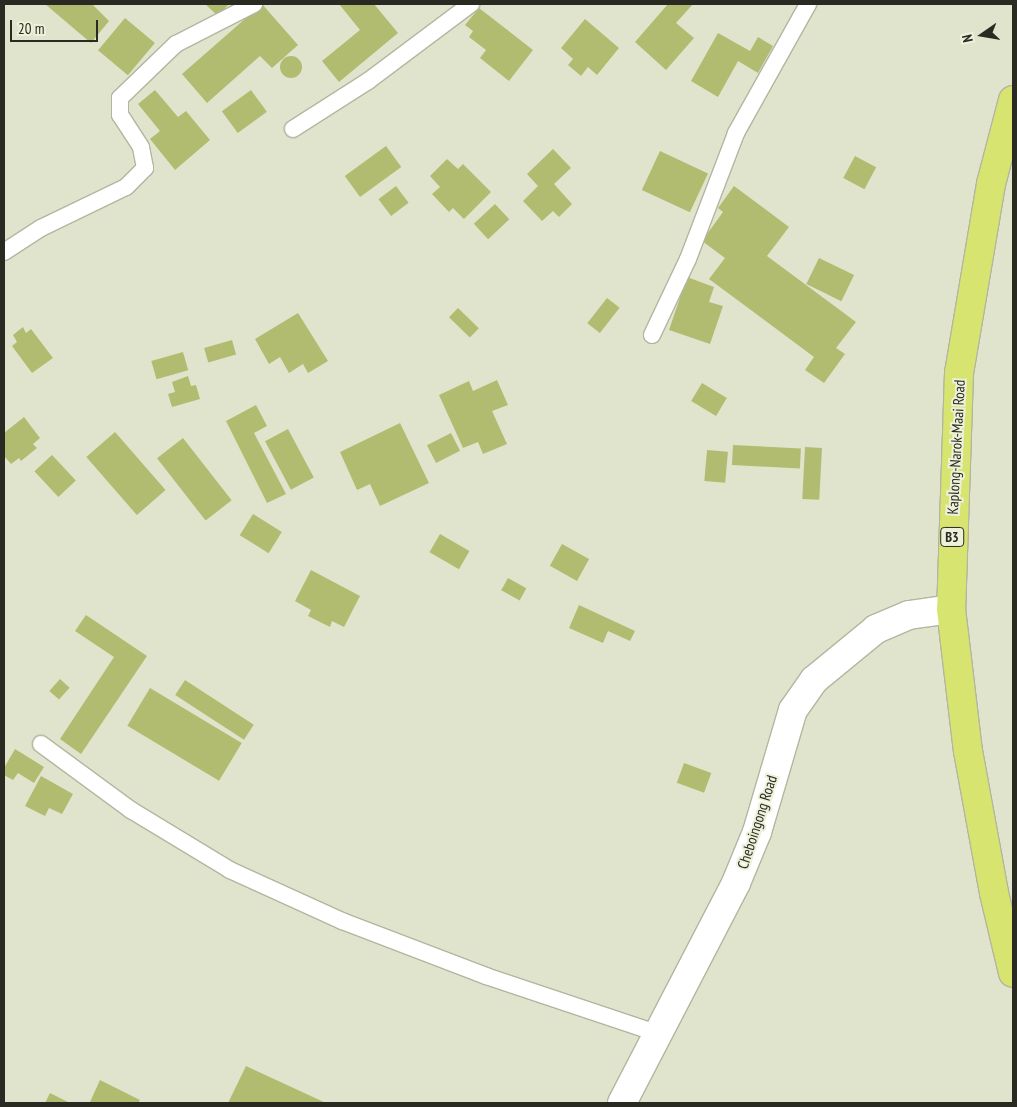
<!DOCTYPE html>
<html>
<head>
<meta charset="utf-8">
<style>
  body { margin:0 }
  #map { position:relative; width:1017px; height:1107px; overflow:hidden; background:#e0e4cc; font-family:"PT Sans Narrow",sans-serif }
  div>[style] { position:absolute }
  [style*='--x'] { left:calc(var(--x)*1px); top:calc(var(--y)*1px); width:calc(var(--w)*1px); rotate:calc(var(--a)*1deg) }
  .building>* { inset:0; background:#b1bc71; transform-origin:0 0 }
  .round { border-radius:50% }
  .roads { filter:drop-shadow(1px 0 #b2b69f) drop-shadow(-1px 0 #b2b69f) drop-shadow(0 1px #b2b69f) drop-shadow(0 -1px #b2b69f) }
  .service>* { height:16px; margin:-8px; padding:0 8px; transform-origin:8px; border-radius:8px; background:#fff }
  .minor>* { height:28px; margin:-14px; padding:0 14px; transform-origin:14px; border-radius:14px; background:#fff }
  .trunk>* { height:28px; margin:-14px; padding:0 14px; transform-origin:14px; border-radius:14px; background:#d8e470 }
  span { translate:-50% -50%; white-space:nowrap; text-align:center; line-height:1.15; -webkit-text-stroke:4px #edf1d9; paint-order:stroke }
  .shield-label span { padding:1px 4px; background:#edf1d9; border:1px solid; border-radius:4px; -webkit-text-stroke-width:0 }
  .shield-label { font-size:14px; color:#292b22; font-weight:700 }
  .street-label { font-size:15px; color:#292b22 }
  .frame { position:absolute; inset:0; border:5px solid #292b22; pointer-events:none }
  .north { position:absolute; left:957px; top:10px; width:50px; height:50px; -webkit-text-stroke:4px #edf1d9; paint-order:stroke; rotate:257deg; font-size:14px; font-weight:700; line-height:20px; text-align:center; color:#292b22 }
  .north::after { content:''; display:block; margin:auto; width:18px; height:22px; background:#292b22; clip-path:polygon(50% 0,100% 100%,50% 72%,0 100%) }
  .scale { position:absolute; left:10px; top:20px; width:88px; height:22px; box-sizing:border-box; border:2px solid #292b22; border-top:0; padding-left:6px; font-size:15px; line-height:18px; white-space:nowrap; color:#292b22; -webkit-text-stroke:4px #edf1d9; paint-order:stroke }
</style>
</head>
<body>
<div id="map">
  <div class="building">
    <div style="clip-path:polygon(45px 4px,92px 4px,109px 21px,91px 43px)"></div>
    <div style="clip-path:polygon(205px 4px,229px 4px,218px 16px)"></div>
    <div style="clip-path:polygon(262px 4px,298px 45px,272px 68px,260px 56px,207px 103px,182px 74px)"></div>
    <div style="clip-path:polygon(339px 4px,374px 4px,398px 33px,339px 82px,322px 61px,360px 30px)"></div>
    <div style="clip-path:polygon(668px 4px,693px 4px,676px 23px,694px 38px,666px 70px,635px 42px)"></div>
    <div style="clip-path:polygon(479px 8px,533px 50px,509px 81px,480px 58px,486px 50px,469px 37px,473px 31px,465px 25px)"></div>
    <div style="left:125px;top:18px;width:39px;height:42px;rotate:40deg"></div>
    <div style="clip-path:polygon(585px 19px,619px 48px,597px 75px,588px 67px,581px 76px,568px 65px,573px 59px,561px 48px)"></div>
    <div style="clip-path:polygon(718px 33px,750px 51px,758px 37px,773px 46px,758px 73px,738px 61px,718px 97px,691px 81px)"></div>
    <div class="round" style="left:280px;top:56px;width:22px;height:22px"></div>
    <div style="clip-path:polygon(155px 90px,178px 117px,186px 111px,210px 140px,175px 170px,150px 139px,160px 131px,138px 104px)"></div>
    <div style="left:251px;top:90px;width:27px;height:36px;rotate:54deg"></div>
    <div style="left:386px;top:146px;width:26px;height:51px;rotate:54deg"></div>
    <div style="clip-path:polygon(553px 149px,571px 168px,554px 184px,572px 204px,559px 217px,553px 211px,542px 221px,523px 201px,538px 186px,527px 174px)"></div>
    <div style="left:660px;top:151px;width:53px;height:43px;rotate:25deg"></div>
    <div style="left:855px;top:156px;width:24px;height:25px;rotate:28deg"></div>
    <div style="clip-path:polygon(447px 159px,458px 169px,463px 164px,491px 192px,464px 219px,453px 208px,449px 212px,432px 194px,440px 187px,430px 176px)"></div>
    <div style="left:396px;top:186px;width:21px;height:22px;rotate:53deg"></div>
    <div style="clip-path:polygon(734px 186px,789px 227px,767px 256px,856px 322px,836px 348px,845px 354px,824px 383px,805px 370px,814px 357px,709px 279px,725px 258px,702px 241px,723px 212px,718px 208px)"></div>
    <div style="left:495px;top:204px;width:21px;height:29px;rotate:47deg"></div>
    <div style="left:819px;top:258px;width:39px;height:29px;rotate:26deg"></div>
    <div style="clip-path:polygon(687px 277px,714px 287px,709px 302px,723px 306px,710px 344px,669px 330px)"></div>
    <div style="left:607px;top:298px;width:16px;height:32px;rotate:38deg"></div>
    <div style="left:458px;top:308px;width:29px;height:13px;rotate:44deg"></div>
    <div style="clip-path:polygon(298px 313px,328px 361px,308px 373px,303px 364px,289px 373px,280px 357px,269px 364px,255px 339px)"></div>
    <div style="clip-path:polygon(23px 327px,26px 333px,31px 329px,53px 358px,32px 373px,12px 346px,17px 342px,13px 335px)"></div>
    <div style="left:232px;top:340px;width:15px;height:29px;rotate:74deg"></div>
    <div style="left:183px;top:352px;width:19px;height:33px;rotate:74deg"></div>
    <div style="clip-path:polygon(188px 376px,191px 386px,196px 385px,200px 399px,172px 407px,168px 394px,175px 392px,172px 382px)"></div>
    <div style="clip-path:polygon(497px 380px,508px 405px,492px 411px,507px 444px,483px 454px,478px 442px,463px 448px,439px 395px,469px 381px,473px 391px)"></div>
    <div style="left:702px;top:383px;width:29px;height:21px;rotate:31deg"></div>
    <div style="clip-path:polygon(256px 405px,267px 426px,254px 433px,286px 494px,267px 503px,226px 421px)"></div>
    <div style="clip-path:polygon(24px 417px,40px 438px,33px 444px,37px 448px,21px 461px,19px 458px,11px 464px,4px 456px,4px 433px)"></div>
    <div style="clip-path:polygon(400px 423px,429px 483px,380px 506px,370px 484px,357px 490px,340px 452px)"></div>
    <div style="left:288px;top:429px;width:55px;height:26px;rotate:62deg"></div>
    <div style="left:115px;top:432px;width:77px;height:38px;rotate:49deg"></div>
    <div style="left:451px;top:433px;width:20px;height:27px;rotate:63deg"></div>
    <div style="left:183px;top:438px;width:79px;height:33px;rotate:52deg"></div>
    <div style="left:733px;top:445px;width:68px;height:20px;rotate:3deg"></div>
    <div style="left:805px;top:447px;width:17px;height:52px;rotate:3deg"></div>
    <div style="left:707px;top:450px;width:21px;height:31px;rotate:5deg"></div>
    <div style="left:52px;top:455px;width:35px;height:24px;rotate:47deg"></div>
    <div style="left:253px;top:514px;width:34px;height:25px;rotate:32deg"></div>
    <div style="left:440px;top:534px;width:34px;height:21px;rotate:30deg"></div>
    <div style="left:562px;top:544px;width:31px;height:25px;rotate:29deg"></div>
    <div style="clip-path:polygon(311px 570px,360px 596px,344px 627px,332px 621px,330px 627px,308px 616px,311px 610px,295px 601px)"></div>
    <div style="left:508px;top:578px;width:21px;height:14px;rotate:29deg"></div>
    <div style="clip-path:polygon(579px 605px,635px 631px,630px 641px,608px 631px,603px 643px,569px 628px)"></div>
    <div style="clip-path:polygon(86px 615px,147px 656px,81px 754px,60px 739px,114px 657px,75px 631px)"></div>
    <div style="left:60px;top:679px;width:13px;height:16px;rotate:42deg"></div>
    <div style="left:185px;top:680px;width:82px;height:18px;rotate:33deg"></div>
    <div style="left:150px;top:688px;width:107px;height:44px;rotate:31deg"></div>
    <div style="clip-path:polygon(15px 749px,44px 767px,34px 783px,18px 773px,13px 780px,4px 775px,4px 768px)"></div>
    <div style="left:684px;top:763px;width:29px;height:21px;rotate:20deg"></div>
    <div style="clip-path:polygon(41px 776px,73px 794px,62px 814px,49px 808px,45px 816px,25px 806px)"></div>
    <div style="clip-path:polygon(246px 1066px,326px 1103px,228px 1103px)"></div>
    <div style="clip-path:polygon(100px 1080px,140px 1100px,138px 1103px,90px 1102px)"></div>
    <div style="clip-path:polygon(50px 1093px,70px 1103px,45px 1103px)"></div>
  </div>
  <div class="roads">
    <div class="service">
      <div style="--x:293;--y:129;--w:89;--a:-32.6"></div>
      <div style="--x:368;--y:81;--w:129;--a:-36.8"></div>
      <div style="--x:4;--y:252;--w:44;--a:-33"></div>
      <div style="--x:41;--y:228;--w:94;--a:-25.8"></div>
      <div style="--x:126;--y:187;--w:27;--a:-45"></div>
      <div style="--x:145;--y:168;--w:21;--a:-101"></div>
      <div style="--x:141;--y:147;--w:38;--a:-123"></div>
      <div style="--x:120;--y:115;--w:17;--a:-90"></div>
      <div style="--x:120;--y:98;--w:78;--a:-44"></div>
      <div style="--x:176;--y:44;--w:88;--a:-27.1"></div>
      <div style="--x:652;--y:335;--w:84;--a:-64.7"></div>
      <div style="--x:688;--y:259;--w:135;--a:-69.1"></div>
      <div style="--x:736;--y:133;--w:148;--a:-60.8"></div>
      <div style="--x:41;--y:744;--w:112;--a:36.3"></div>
      <div style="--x:131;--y:810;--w:116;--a:31.2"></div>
      <div style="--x:230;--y:870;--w:123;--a:24.5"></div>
      <div style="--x:342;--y:921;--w:154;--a:20.9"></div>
      <div style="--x:486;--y:976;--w:182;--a:18.5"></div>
    </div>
    <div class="minor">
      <div style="--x:622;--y:1103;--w:248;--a:-62.6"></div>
      <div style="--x:736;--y:883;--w:55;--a:-67.6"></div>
      <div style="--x:757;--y:832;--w:127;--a:-73.6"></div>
      <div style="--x:793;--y:710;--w:37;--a:-55"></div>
      <div style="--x:814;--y:680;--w:80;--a:-39.4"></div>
      <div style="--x:876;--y:629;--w:36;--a:-23"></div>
      <div style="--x:909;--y:615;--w:42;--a:-8.1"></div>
    </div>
    <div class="trunk">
      <div style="--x:1013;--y:100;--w:87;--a:104.7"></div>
      <div style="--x:991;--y:184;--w:192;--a:99.6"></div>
      <div style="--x:959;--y:373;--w:236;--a:91.9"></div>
      <div style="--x:951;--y:609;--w:143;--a:83.2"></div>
      <div style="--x:968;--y:751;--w:144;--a:79.6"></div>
      <div style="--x:994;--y:893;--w:82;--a:76.6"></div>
    </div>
  </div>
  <div class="shield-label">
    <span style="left:952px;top:537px">B3</span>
  </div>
  <div class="street-label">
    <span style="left:956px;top:447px;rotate:-87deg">Kaplong-Narok-Maai Road</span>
    <span style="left:757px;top:822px;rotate:-72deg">Cheboingong Road</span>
  </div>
  <div class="frame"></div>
  <div class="north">N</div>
  <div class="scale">20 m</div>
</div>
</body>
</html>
